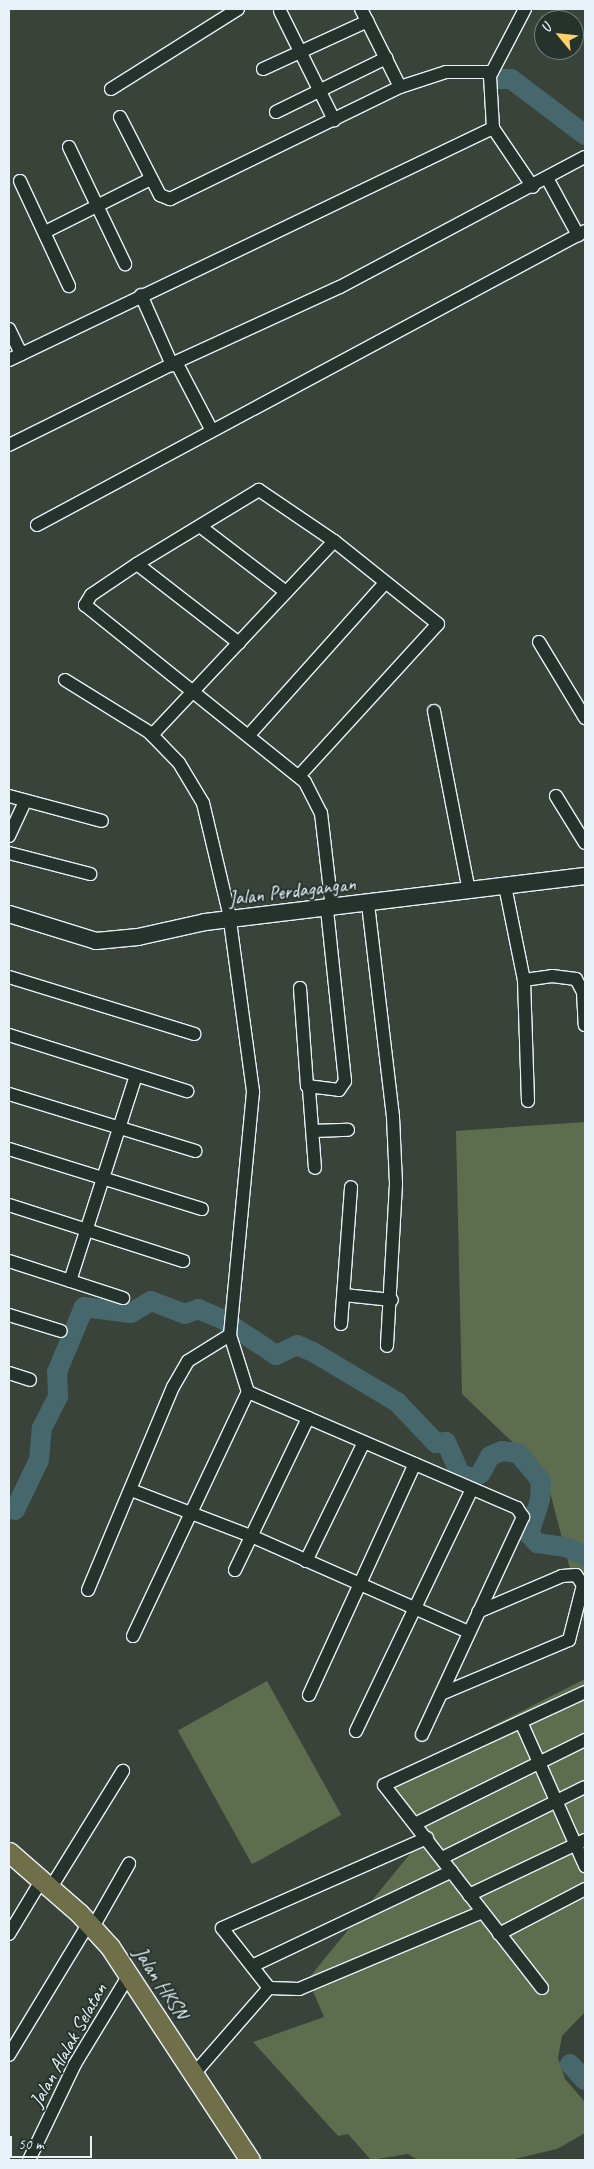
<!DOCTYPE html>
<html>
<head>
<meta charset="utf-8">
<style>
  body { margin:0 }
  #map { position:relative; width:594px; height:2169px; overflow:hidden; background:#3a4339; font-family:Caveat,sans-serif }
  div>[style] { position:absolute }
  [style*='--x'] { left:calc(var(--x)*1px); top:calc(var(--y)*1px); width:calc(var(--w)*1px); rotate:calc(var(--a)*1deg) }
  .green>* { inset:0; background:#5f6d4f; transform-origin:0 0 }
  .river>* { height:20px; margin:-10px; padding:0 10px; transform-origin:10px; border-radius:10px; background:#46686c }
  .roads { filter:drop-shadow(1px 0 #e8f1f8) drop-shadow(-1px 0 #e8f1f8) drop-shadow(0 1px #e8f1f8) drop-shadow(0 -1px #e8f1f8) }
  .street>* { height:12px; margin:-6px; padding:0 6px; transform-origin:6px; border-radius:6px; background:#26332d }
  .secondary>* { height:16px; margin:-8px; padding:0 8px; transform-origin:8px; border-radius:8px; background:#26332d }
  .primary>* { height:19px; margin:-9.5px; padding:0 9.5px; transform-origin:9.5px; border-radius:9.5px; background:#6f704a }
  span { translate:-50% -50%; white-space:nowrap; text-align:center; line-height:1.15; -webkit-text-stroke:4px #26332d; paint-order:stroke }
  .street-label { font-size:20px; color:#e8f1f8 }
  .frame { position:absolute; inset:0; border:10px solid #e8f1f8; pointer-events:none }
  .north { position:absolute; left:534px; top:10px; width:50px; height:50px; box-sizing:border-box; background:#26332d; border:1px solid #747f7e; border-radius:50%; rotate:298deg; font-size:14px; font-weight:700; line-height:20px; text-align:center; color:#e8f1f8 }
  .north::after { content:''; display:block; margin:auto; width:18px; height:22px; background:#ffd166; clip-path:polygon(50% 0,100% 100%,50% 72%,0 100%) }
  .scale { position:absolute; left:10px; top:2136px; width:82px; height:22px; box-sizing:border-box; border:2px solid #e8f1f8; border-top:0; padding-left:6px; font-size:15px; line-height:18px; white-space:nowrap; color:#e8f1f8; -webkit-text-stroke:4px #26332d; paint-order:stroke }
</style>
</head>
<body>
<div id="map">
  <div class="green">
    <div style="clip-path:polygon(585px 1122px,585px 1626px,545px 1473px,462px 1394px,456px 1131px)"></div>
    <div style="clip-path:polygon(585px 1679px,585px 2012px,562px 2036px,558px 2058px,565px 2079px,585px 2102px,585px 2133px,557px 2149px,510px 2160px,418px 2160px,408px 2154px,371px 2160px,348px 2134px,338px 2136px,253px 2042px,324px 2017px,308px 1979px,427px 1833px,388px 1779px)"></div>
    <div style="left:267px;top:1681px;width:153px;height:102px;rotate:61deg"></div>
  </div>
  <div class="river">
    <div style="--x:499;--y:79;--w:12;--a:0"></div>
    <div style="--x:511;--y:79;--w:93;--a:37.1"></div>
    <div style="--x:15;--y:1510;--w:55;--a:-64.4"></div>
    <div style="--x:39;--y:1460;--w:32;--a:-85"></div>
    <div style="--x:42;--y:1428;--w:36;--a:-63"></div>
    <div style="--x:58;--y:1396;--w:24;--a:-92"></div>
    <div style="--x:57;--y:1372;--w:70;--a:-67.4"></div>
    <div style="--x:84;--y:1307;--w:47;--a:7.3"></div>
    <div style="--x:131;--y:1313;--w:23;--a:-31"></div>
    <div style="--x:151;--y:1301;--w:36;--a:21"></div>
    <div style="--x:185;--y:1314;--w:14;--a:-21"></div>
    <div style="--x:198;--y:1309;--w:26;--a:23"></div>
    <div style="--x:222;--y:1319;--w:65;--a:33.7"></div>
    <div style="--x:276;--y:1355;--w:23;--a:-25"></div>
    <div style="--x:297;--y:1345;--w:17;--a:24"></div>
    <div style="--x:313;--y:1352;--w:98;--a:30.8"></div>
    <div style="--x:397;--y:1402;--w:57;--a:46.4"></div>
    <div style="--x:436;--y:1443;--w:10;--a:-6"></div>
    <div style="--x:446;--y:1442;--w:35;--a:66"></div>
    <div style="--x:460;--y:1474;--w:14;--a:17"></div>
    <div style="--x:473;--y:1478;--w:9;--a:-32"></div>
    <div style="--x:481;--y:1473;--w:19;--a:-62"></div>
    <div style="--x:490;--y:1456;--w:13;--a:-23"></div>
    <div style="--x:502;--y:1451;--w:16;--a:7"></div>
    <div style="--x:518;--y:1453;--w:35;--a:50"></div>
    <div style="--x:541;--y:1480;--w:20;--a:93"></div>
    <div style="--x:540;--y:1500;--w:36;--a:108"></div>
    <div style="--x:529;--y:1534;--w:12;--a:48"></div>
    <div style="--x:537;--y:1543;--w:29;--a:8"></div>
    <div style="--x:566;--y:1547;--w:21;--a:25"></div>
    <div style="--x:570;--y:2064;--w:22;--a:47"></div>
  </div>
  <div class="roads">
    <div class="street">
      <div style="--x:361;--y:9;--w:87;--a:63.4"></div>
      <div style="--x:525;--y:9;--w:76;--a:117.6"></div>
      <div style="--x:490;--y:76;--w:52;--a:86.7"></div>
      <div style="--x:493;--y:128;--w:71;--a:55.9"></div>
      <div style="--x:280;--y:11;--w:122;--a:63.6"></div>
      <div style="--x:263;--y:69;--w:115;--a:-24.6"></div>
      <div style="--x:111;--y:89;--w:150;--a:-32.2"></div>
      <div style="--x:276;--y:112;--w:123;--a:-26.1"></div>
      <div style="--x:120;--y:117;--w:88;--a:62.9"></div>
      <div style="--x:160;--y:195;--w:11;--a:22"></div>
      <div style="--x:170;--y:199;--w:256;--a:-26"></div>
      <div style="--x:400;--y:87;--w:48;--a:-18.1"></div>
      <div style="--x:446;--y:72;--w:44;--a:0"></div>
      <div style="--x:69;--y:147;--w:130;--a:64.4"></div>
      <div style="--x:548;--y:180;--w:63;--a:61.4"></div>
      <div style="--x:20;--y:181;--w:116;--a:65"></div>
      <div style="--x:45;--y:232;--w:119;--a:-26.6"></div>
      <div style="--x:141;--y:295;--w:77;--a:66.1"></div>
      <div style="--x:9;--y:329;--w:28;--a:64"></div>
      <div style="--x:9;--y:360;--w:537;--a:-25.61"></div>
      <div style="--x:176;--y:362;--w:180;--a:-24.6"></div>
      <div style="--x:340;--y:287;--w:277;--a:-28"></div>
      <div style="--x:9;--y:445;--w:186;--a:-26.4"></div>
      <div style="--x:176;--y:362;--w:76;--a:62.4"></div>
      <div style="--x:37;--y:525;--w:622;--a:-28.21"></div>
      <div style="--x:201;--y:527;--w:107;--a:37.4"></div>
      <div style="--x:137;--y:564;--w:129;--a:37.8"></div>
      <div style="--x:539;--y:642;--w:89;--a:58.8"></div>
      <div style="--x:65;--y:680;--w:99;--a:31.8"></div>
      <div style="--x:149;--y:732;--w:43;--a:45.9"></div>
      <div style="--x:179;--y:763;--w:47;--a:59"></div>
      <div style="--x:203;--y:803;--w:121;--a:76.7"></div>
      <div style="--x:434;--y:711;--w:183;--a:79"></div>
      <div style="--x:152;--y:735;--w:266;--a:-46.8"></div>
      <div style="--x:249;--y:735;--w:204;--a:-48.2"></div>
      <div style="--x:299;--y:776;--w:206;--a:-47.6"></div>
      <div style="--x:438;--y:624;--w:133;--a:-141.4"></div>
      <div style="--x:334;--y:541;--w:91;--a:-145.8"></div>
      <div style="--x:259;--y:490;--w:143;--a:148.8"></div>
      <div style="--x:137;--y:564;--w:55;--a:146"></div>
      <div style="--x:91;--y:595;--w:12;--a:121"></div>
      <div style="--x:85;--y:605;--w:282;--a:38.8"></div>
      <div style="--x:305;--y:782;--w:35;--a:63"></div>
      <div style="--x:321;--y:813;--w:96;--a:83.4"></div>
      <div style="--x:9;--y:796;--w:96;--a:15"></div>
      <div style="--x:556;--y:796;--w:55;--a:58.3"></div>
      <div style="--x:9;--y:836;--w:38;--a:-65"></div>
      <div style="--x:9;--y:853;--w:84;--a:14.5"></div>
      <div style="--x:505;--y:886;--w:96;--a:78.6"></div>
      <div style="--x:524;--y:980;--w:121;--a:88.1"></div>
      <div style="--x:368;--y:904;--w:214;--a:83.3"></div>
      <div style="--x:393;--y:1117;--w:67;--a:87.4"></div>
      <div style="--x:396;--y:1184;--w:162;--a:93.2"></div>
      <div style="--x:230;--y:921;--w:173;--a:82.3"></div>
      <div style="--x:253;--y:1092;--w:244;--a:95.4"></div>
      <div style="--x:230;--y:1335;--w:60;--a:72.5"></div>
      <div style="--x:248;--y:1392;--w:293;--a:23.3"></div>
      <div style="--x:517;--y:1508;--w:11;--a:56"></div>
      <div style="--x:523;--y:1517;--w:240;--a:114.9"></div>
      <div style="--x:9;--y:977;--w:194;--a:17.1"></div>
      <div style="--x:524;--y:980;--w:28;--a:-8"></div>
      <div style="--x:552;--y:976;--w:24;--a:7"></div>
      <div style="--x:576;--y:979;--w:15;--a:62"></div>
      <div style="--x:583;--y:992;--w:33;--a:87"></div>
      <div style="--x:300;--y:988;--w:98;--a:85.9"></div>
      <div style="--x:307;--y:1086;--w:32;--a:7"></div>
      <div style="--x:339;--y:1090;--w:11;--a:-56"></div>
      <div style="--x:345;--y:1081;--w:173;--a:-96"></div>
      <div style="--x:9;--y:1035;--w:187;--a:17.5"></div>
      <div style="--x:309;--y:1089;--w:79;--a:85.7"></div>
      <div style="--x:9;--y:1094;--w:195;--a:17"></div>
      <div style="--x:313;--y:1131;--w:35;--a:-2"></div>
      <div style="--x:9;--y:1149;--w:202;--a:17.3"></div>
      <div style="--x:9;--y:1205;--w:183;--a:17.8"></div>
      <div style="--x:9;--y:1261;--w:120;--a:18"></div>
      <div style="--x:70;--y:1281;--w:216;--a:-72.2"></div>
      <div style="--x:344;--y:1295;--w:48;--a:5.9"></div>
      <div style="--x:9;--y:1315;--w:54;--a:17.1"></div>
      <div style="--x:341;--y:1324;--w:137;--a:-85.8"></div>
      <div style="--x:9;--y:1373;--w:22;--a:18"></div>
      <div style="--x:131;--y:1490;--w:129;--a:21"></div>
      <div style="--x:251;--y:1536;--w:238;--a:23.8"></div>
      <div style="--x:306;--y:1561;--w:132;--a:-64"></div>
      <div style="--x:235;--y:1570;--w:169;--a:-64.3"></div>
      <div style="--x:88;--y:1590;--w:220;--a:-67.3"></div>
      <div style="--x:173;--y:1387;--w:30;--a:-60"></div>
      <div style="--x:188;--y:1361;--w:49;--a:-31.8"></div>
      <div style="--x:133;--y:1636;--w:270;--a:-64.8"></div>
      <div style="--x:441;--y:1694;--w:139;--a:-22.9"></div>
      <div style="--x:569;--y:1640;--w:57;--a:-75.7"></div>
      <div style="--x:583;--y:1585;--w:12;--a:-125"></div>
      <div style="--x:576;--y:1575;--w:14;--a:176"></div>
      <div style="--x:562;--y:1576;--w:91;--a:156.8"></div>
      <div style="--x:309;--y:1695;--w:254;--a:-65.4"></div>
      <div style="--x:521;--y:1722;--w:158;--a:66"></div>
      <div style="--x:356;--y:1731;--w:268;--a:-64.4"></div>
      <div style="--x:415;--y:1824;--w:190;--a:-26.3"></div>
      <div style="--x:444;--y:1857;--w:157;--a:-26.4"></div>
      <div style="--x:50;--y:1889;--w:139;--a:-58.3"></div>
      <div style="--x:469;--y:1895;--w:128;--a:-25.4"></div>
      <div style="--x:93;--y:1927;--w:73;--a:-60.3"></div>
      <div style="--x:9;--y:1934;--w:62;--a:-58.9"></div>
      <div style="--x:499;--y:1934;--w:97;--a:-27.6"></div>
      <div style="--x:252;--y:1966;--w:221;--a:-25.4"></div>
      <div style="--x:269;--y:1988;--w:30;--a:2"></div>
      <div style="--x:299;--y:1989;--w:199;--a:-22.8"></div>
      <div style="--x:542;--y:1988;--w:257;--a:-127.9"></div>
      <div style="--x:384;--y:1785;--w:221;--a:-24.8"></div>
      <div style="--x:9;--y:2055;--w:154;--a:-58.8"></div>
      <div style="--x:193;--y:2075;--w:116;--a:-48.9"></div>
      <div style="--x:269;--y:1988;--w:76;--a:-128.1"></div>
      <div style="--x:222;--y:1928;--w:224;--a:-23.7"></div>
      <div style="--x:29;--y:2160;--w:106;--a:-64.4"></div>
      <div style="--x:75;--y:2064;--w:104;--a:-58.8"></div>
    </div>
    <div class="secondary">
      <div style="--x:9;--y:914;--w:91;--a:17.2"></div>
      <div style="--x:96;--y:941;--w:42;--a:-5.4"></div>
      <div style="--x:138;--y:937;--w:69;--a:-12.6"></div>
      <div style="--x:205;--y:922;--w:383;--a:-6.9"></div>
    </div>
    <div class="primary">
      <div style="--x:9;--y:1852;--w:93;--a:41.1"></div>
      <div style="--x:79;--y:1913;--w:46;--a:47.6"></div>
      <div style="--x:110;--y:1947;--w:255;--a:56.7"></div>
    </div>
  </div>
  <div class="street-label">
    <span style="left:292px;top:891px;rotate:-7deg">Jalan Perdagangan</span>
    <span style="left:161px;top:1983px;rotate:57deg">Jalan HKSN</span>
    <span style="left:68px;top:2045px;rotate:-61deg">Jalan Alalak Selatan</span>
  </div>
  <div class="frame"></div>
  <div class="north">U</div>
  <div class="scale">50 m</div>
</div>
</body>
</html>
